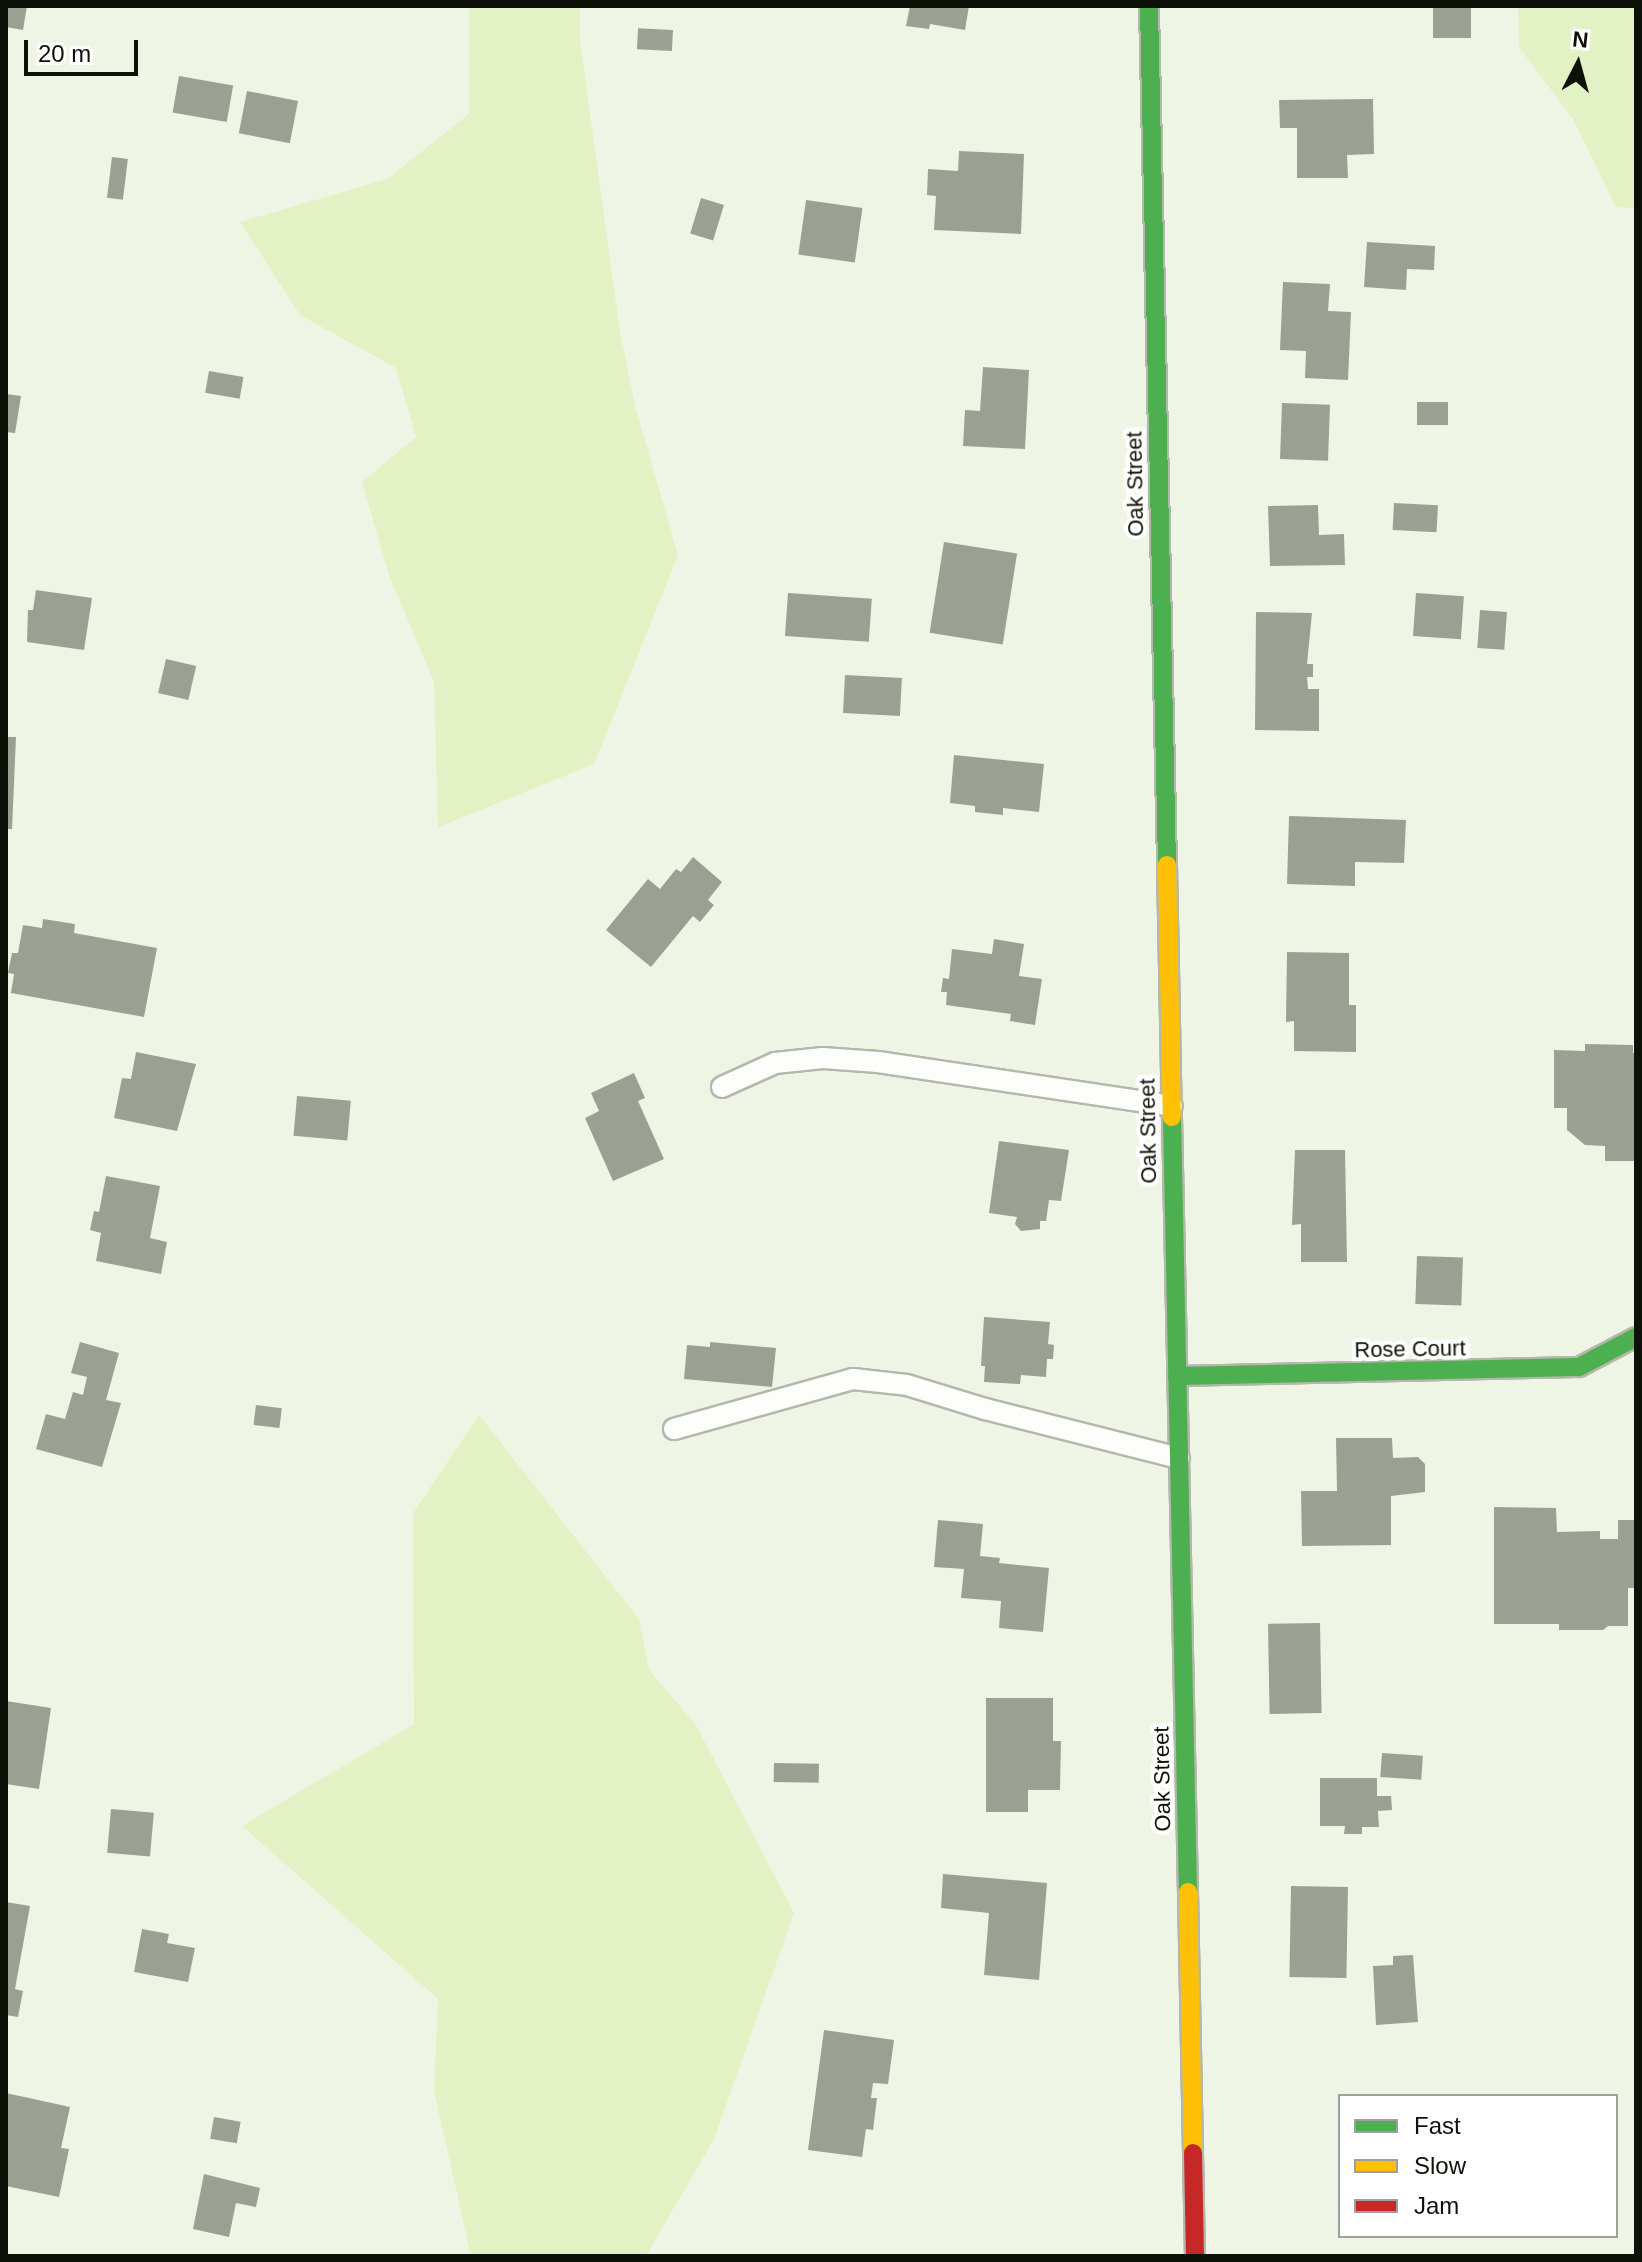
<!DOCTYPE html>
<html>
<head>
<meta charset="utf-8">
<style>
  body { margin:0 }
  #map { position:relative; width:1642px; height:2262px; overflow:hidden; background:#eff5e4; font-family:Arial,sans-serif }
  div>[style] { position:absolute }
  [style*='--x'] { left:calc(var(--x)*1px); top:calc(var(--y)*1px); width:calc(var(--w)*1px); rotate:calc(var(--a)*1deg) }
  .green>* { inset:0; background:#e2f2c5 }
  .building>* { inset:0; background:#9ba093; transform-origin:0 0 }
  .roads { filter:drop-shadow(2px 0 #b4b8ab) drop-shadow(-2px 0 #b4b8ab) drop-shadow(0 2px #b4b8ab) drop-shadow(0 -2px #b4b8ab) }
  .lane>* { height:20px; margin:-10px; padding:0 10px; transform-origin:10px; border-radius:10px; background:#fdfefb }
  .fast>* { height:18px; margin:-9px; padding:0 9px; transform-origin:9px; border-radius:9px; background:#4caf50 }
  .slow>* { height:18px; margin:-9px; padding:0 9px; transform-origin:9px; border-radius:9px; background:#ffc107 }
  .jam>* { height:18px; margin:-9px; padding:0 9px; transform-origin:9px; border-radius:9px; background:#c62828 }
  span { translate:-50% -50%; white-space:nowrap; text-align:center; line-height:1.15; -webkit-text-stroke:8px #fff; paint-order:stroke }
  .street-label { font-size:22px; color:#0e1107 }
  .frame { position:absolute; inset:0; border:8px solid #0e1107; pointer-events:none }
  .legend { position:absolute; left:1338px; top:2094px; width:280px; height:144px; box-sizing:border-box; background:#fff; border:2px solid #9fa09c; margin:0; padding:10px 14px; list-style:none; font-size:24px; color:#0e1107 }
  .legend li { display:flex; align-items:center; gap:16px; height:40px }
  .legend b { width:40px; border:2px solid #9fa09c }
  .north { position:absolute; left:1538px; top:24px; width:80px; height:80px; -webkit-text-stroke:6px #fff; paint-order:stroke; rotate:6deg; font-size:22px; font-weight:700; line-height:32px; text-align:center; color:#0e1107 }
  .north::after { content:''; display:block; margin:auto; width:28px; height:36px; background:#0e1107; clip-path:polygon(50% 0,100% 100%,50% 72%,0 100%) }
  .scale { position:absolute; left:24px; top:40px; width:114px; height:36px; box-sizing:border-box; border:4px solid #0e1107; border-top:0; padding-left:10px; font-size:24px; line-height:28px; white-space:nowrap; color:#0e1107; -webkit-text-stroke:6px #fff; paint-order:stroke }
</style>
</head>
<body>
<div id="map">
  <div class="green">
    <div style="clip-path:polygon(469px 6px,580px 6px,580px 40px,620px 332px,635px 406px,678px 555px,594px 764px,438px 827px,434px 682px,389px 575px,362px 482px,416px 437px,396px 368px,300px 315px,240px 222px,387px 179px,469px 114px)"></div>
    <div style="clip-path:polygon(1518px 6px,1636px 6px,1636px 209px,1616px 207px,1573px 119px,1519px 47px)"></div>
    <div style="clip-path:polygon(479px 1415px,639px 1619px,649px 1670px,696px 1725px,794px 1913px,714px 2139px,646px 2256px,471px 2256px,434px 2091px,438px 1999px,242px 1826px,414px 1724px,413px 1513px)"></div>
  </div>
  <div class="building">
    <div style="clip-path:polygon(6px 6px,27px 6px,23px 30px,6px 27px)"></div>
    <div style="clip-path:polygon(910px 6px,969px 6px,965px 30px,930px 24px,929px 29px,906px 26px)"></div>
    <div style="left:1433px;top:6px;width:38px;height:32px"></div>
    <div style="left:673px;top:30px;width:21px;height:35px;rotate:93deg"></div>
    <div style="left:179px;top:76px;width:55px;height:37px;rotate:10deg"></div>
    <div style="left:247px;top:91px;width:52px;height:43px;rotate:11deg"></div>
    <div style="clip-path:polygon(1373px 99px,1374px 154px,1347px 155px,1348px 178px,1297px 178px,1297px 128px,1280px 128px,1279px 100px)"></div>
    <div style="clip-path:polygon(959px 151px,1024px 154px,1021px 234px,934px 230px,936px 196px,927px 195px,928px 169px,958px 171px)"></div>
    <div style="left:112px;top:157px;width:16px;height:41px;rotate:7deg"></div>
    <div style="left:701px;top:198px;width:24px;height:37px;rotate:17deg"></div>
    <div style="left:806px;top:200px;width:57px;height:55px;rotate:8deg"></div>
    <div style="clip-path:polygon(1367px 242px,1435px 246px,1434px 270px,1407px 269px,1406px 290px,1364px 287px)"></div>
    <div style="clip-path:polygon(1283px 282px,1330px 284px,1328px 311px,1351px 312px,1348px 380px,1305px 378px,1306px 351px,1280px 350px)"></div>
    <div style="clip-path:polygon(983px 367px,1029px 370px,1025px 449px,963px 446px,965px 410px,980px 411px)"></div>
    <div style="left:209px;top:371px;width:35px;height:22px;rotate:10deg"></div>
    <div style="clip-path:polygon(6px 394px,21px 396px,15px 433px,6px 432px)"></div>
    <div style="left:1417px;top:402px;width:31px;height:23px"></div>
    <div style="left:1282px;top:403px;width:48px;height:56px;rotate:2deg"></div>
    <div style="left:1394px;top:503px;width:44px;height:27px;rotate:3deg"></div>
    <div style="clip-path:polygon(1318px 505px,1319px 535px,1344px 534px,1345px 565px,1270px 566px,1268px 506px)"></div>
    <div style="left:944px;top:542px;width:74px;height:92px;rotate:9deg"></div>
    <div style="clip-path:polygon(36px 590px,92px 598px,84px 650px,27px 642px,28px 610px,33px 610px)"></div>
    <div style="left:788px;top:593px;width:84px;height:43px;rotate:4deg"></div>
    <div style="left:1416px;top:593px;width:48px;height:43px;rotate:4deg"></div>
    <div style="left:1480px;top:610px;width:27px;height:38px;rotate:4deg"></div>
    <div style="clip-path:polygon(1256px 612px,1312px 613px,1307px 664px,1313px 664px,1313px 677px,1307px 677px,1308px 689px,1319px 689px,1319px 731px,1255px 730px)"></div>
    <div style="left:166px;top:659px;width:31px;height:35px;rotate:13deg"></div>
    <div style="left:845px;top:675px;width:57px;height:38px;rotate:3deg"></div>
    <div style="clip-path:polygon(6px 737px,16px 737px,12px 829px,6px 829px)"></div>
    <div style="clip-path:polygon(954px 755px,1044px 764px,1039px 812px,1003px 808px,1003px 815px,975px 812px,975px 806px,950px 803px)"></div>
    <div style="clip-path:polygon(1289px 816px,1406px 820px,1404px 863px,1355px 862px,1355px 886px,1287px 884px)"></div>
    <div style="clip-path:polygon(693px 857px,722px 882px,708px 900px,714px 905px,700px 922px,693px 916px,651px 967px,606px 930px,648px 879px,660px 889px,676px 869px,681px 872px)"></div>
    <div style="clip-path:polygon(43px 919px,75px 924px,74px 933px,157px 948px,144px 1017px,11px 993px,14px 974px,8px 973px,12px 953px,18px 953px,23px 925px,42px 928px)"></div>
    <div style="clip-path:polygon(994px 939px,1024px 944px,1019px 976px,1042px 979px,1035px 1025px,1010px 1021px,1011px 1014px,946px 1005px,947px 992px,941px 992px,943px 978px,949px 979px,952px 949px,992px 954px)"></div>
    <div style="clip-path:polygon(1287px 952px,1349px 953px,1349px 1005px,1356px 1005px,1356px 1052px,1294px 1051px,1294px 1021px,1286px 1022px)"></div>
    <div style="clip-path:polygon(1585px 1044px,1633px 1045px,1633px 1053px,1636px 1053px,1636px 1161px,1605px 1161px,1605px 1146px,1585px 1145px,1567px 1130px,1567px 1108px,1554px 1108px,1554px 1050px,1585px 1051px)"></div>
    <div style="clip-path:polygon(136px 1052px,196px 1064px,177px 1131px,114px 1118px,122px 1078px,131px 1079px)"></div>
    <div style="clip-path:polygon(634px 1073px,645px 1098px,638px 1101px,664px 1159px,613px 1181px,585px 1118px,599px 1111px,591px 1093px)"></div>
    <div style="left:297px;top:1096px;width:54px;height:40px;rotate:5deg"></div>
    <div style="clip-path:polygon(999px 1141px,1069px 1150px,1061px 1201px,1049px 1200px,1046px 1221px,1040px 1221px,1040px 1229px,1021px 1231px,1015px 1224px,1017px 1217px,989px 1213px)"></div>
    <div style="clip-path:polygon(1295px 1150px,1345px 1150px,1347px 1262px,1301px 1262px,1301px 1224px,1292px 1225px)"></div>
    <div style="clip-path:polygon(106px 1176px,160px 1186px,150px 1238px,167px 1242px,161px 1274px,96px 1261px,101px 1233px,90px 1230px,94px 1211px,99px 1212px)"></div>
    <div style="left:1417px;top:1256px;width:46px;height:48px;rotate:2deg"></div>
    <div style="clip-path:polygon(984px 1317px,1050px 1322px,1048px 1344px,1054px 1345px,1053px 1359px,1047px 1359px,1046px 1377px,1021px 1375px,1020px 1384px,984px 1382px,985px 1366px,981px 1366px)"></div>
    <div style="clip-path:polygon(80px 1342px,119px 1353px,106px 1400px,121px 1403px,102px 1467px,36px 1449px,46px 1414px,65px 1419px,73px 1392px,83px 1395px,87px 1377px,71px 1373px)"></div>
    <div style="clip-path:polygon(710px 1342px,776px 1348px,772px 1387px,684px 1379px,687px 1345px,710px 1347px)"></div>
    <div style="left:256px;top:1405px;width:26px;height:20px;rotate:7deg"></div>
    <div style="clip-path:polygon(1336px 1438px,1392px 1438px,1393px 1458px,1418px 1457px,1425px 1464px,1425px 1492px,1391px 1496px,1391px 1545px,1302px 1546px,1301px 1491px,1337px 1491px)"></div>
    <div style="clip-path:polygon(1494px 1507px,1556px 1508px,1557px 1532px,1600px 1531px,1600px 1539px,1618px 1539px,1618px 1520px,1636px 1520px,1636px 1588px,1628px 1588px,1628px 1626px,1608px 1626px,1603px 1630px,1559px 1630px,1559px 1624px,1494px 1624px)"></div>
    <div style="clip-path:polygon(938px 1520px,983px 1524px,980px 1556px,1000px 1558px,999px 1563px,1049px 1568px,1043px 1632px,999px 1628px,1001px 1601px,961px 1598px,964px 1569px,934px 1567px)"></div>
    <div style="left:1320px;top:1623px;width:90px;height:52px;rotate:89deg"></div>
    <div style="clip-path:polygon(986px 1698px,1053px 1698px,1053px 1741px,1061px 1741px,1060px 1790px,1028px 1790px,1028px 1812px,986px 1812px)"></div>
    <div style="clip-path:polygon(6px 1701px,51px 1708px,39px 1789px,6px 1784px)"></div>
    <div style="left:1382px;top:1753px;width:41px;height:24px;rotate:4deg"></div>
    <div style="left:774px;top:1763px;width:45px;height:19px;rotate:1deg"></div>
    <div style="clip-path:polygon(1320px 1778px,1377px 1778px,1377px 1796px,1391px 1796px,1392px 1810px,1378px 1811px,1379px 1827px,1362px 1827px,1362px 1834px,1344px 1834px,1345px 1826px,1320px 1826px)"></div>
    <div style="left:111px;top:1809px;width:43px;height:44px;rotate:5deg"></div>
    <div style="clip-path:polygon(943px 1874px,1047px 1883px,1039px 1980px,984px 1975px,989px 1913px,941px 1908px)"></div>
    <div style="left:1291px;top:1886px;width:57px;height:91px;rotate:1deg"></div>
    <div style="clip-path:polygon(6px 1902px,30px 1906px,15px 1989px,23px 1991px,18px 2017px,6px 2015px)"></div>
    <div style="clip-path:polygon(142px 1929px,169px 1934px,167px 1943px,195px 1948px,188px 1982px,134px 1972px)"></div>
    <div style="clip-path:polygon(1413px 1955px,1418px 2022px,1376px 2025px,1373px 1966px,1393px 1965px,1393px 1956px)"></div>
    <div style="clip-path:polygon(824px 2030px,894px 2040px,888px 2084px,873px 2083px,871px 2098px,877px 2098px,873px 2130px,866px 2129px,862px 2157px,808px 2150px)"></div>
    <div style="clip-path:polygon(6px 2093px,70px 2107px,61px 2148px,69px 2149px,59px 2197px,6px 2186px)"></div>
    <div style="left:214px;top:2117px;width:27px;height:22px;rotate:10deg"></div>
    <div style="clip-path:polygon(204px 2174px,260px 2188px,256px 2207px,236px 2203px,229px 2237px,193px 2229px)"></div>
  </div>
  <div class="roads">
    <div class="lane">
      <div style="--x:722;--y:1087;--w:58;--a:-24.4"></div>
      <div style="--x:775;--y:1063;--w:48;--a:-5.9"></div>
      <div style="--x:823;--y:1058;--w:55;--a:4.2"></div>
      <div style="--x:878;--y:1062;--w:297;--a:8.5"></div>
      <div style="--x:674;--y:1429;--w:186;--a:-15.6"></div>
      <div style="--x:853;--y:1379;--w:54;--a:6.3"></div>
      <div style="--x:907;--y:1385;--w:82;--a:17.1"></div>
      <div style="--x:985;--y:1409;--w:200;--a:14.2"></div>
    </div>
    <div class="fast">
      <div style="--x:1149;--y:6;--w:859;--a:88.8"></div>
      <div style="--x:1172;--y:1117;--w:775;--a:88.82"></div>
      <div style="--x:1177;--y:1376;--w:402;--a:-1.3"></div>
      <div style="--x:1579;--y:1367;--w:64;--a:-27.8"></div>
    </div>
    <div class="slow">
      <div style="--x:1167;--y:865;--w:252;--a:88.9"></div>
      <div style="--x:1188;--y:1892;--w:261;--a:88.9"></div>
    </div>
    <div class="jam">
      <div style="--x:1193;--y:2153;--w:103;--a:88.9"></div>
    </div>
  </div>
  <div class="street-label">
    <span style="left:1135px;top:484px;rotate:-91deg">Oak Street</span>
    <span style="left:1148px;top:1131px;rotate:-91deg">Oak Street</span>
    <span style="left:1410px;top:1349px;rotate:-1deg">Rose Court</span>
    <span style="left:1162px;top:1779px;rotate:-91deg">Oak Street</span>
  </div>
  <div class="frame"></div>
  <ul class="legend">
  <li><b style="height:10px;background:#4caf50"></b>Fast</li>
  <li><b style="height:10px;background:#ffc107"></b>Slow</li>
  <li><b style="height:10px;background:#c62828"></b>Jam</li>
  </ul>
  <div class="north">N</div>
  <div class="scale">20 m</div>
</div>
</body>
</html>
